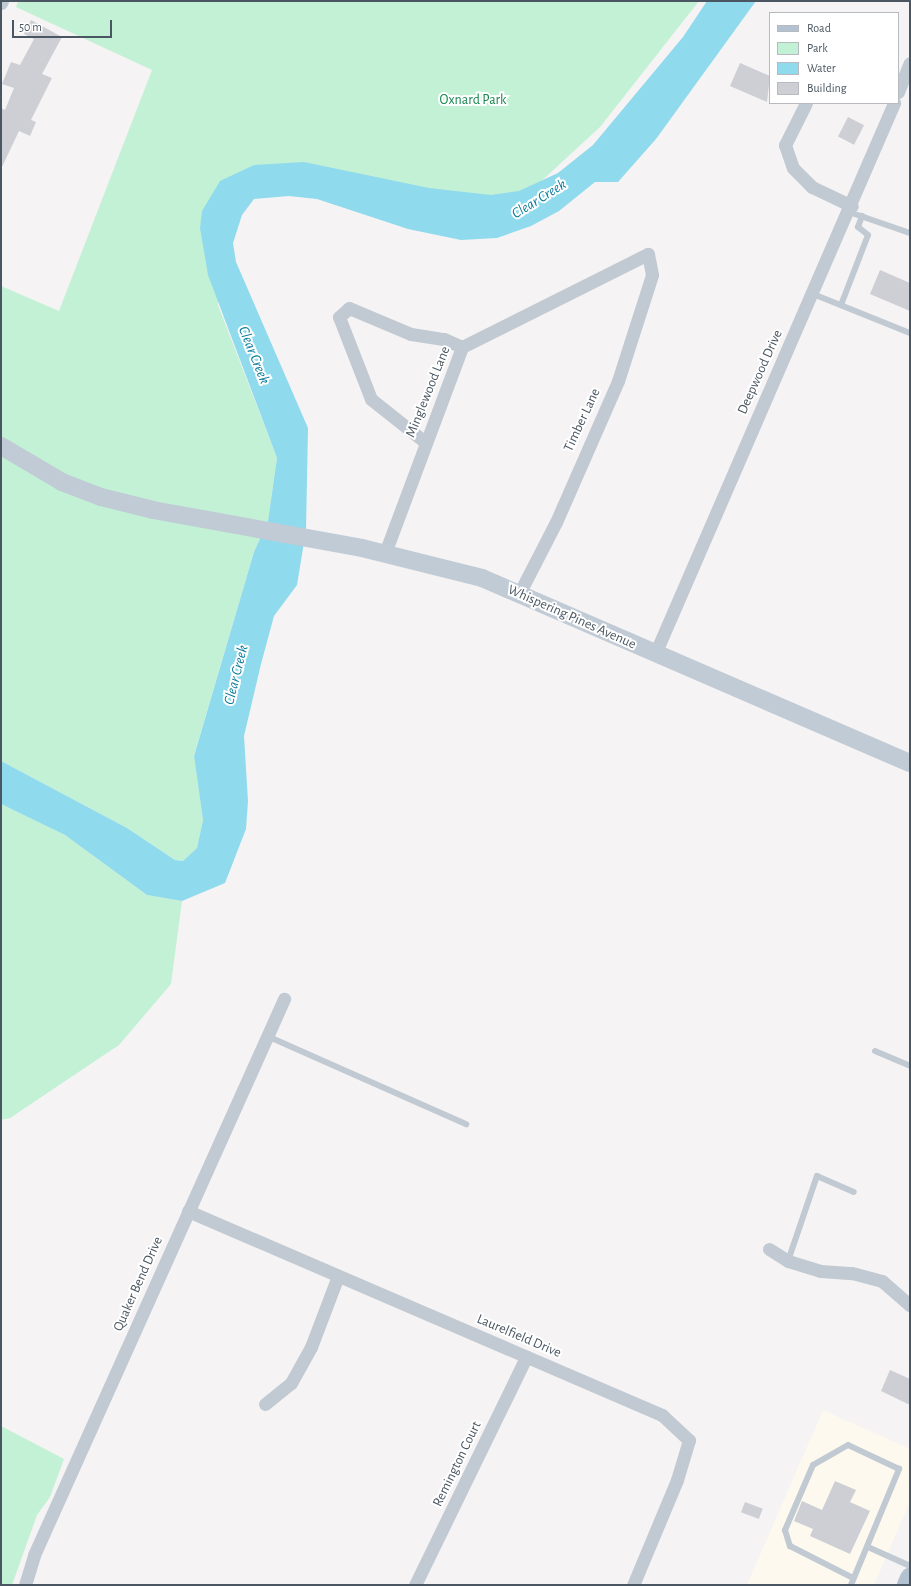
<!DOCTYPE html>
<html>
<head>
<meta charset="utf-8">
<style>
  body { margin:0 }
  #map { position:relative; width:911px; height:1586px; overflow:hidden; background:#f5f3f3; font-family:"Alegreya Sans",sans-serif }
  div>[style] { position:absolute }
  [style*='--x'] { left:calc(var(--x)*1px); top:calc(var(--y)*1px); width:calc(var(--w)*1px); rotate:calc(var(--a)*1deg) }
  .commercial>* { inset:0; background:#fdf9ef }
  .green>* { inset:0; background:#c3f1d5 }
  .water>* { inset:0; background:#90daee }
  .building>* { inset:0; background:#cdcfd5; transform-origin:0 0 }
  .lane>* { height:6px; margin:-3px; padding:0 3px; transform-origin:3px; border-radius:3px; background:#c1cad2 }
  .street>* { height:13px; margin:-6.5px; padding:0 6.5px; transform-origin:6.5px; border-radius:6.5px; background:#c1cad2 }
  .secondary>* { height:18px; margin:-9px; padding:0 9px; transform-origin:9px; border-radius:9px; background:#c1cbd6 }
  .primary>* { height:20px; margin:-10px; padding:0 10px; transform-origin:10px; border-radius:10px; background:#b3c2d1 }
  span { translate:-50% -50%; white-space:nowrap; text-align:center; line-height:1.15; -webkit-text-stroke:4px #fff; paint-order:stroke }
  .park-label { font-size:14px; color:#17864f }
  .street-label { font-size:14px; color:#4a5661 }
  .water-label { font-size:15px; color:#0c7c9b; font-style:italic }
  .frame { position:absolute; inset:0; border:2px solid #4a5661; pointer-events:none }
  .legend { position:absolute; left:769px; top:12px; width:130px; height:92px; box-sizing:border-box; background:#fff; border:1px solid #b7bbc0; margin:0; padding:5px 7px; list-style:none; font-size:12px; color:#4a5661 }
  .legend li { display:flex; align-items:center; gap:8px; height:20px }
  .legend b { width:20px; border:1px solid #b7bbc0 }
  .scale { position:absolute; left:12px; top:20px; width:100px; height:18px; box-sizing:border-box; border:2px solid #4a5661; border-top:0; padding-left:5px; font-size:12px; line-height:14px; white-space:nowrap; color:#4a5661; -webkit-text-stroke:3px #fff; paint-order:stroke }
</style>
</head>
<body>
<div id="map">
  <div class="commercial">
    <div style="clip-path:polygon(823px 1410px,910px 1449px,910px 1502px,874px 1585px,747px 1585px)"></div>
  </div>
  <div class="green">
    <div style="clip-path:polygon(18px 1px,699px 1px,600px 127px,524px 197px,460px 200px,220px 181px,218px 305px,277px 458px,268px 521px,254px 552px,194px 755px,203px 820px,197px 848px,183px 861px,175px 860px,127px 828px,1px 761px,1px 286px,59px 311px,152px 70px,16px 7px)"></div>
    <div style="clip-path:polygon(1px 804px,65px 835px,147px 895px,182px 901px,171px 984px,119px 1045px,10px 1118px,1px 1120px)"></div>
    <div style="clip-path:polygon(1px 1426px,64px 1459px,50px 1497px,37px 1515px,12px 1585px,1px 1585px)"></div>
  </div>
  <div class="water">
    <div style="clip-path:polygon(707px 1px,756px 1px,656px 139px,618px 182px,595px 182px,559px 211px,531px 226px,497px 238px,461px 240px,408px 229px,317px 199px,289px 196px,254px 199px,242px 215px,233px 243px,236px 262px,308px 428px,306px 530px,297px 585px,274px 616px,261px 664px,244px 736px,248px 801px,246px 829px,225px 883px,182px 901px,147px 895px,65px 835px,1px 804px,1px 761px,127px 828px,175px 860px,183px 861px,197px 848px,203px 820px,194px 756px,254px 552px,268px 521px,277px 458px,208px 275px,200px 228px,202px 211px,220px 181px,254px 165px,304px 162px,429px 188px,491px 195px,519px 191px,558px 173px,593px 145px,683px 37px)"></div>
  </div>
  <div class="building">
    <div style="clip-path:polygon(31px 20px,62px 37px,42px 74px,52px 78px,31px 120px,36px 122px,30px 136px,19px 131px,1px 169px,1px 108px,5px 110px,14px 88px,2px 84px,11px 62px,20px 65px,34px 39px,24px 34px)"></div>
    <div style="clip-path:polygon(740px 63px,770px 76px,767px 102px,730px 86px)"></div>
    <div style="left:848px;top:117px;width:18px;height:22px;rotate:27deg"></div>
    <div style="clip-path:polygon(880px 270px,910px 283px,910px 311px,870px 294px)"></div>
    <div style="clip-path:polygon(890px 1370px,910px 1379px,910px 1405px,881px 1391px)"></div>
    <div style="clip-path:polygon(835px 1481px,856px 1490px,850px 1502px,870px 1511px,850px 1554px,810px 1536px,813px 1529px,794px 1521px,802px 1501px,822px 1510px)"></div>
    <div style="left:745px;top:1502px;width:19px;height:11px;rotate:21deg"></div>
  </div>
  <div class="lane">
    <div style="--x:849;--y:212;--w:65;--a:19"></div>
    <div style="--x:813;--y:294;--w:105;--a:21.9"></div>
    <div style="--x:841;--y:305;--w:75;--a:-68.9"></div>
    <div style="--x:868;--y:235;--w:13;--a:-141"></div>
    <div style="--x:858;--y:227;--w:12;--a:-70"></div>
    <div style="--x:267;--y:1036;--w:218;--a:23.9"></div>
    <div style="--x:875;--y:1051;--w:38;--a:23"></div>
    <div style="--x:788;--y:1261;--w:90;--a:-71.2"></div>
    <div style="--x:817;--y:1176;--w:40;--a:23.4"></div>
    <div style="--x:868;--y:1547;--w:46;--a:24.3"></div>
    <div style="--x:851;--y:1585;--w:126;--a:-67.5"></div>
    <div style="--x:899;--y:1469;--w:56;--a:-154.8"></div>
    <div style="--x:848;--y:1445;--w:40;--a:150.3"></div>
    <div style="--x:813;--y:1465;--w:71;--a:113.3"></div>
    <div style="--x:785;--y:1530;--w:17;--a:73"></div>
    <div style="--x:790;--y:1546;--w:71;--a:26.9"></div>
  </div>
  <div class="street">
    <div style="--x:1;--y:3;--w:2;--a:-63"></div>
    <div style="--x:898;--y:92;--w:31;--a:-68"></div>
    <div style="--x:806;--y:103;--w:47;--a:116.6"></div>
    <div style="--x:785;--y:145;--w:24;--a:71"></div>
    <div style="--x:793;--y:168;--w:27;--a:45"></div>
    <div style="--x:812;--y:187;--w:44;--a:25.4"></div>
    <div style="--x:425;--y:442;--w:69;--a:-141.5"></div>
    <div style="--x:371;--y:399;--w:88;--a:-111.3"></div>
    <div style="--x:339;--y:317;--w:13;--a:-42"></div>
    <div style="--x:349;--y:308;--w:67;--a:22.8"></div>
    <div style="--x:411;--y:334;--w:33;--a:9"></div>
    <div style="--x:444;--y:339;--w:20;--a:24"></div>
    <div style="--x:385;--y:553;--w:220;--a:-69.5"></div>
    <div style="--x:462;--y:347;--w:208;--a:-26.6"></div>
    <div style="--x:648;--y:254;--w:21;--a:79"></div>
    <div style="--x:652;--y:275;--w:111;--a:107.8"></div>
    <div style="--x:618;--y:381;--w:154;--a:113.7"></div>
    <div style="--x:556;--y:522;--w:79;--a:117.2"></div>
    <div style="--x:655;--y:654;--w:601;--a:-66.55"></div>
    <div style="--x:188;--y:1211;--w:516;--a:23.29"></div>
    <div style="--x:662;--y:1415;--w:37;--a:43"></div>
    <div style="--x:689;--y:1440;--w:42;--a:106.7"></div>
    <div style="--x:677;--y:1480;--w:114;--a:112.7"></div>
    <div style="--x:769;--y:1249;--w:22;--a:32"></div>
    <div style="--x:788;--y:1261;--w:34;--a:17"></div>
    <div style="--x:821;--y:1271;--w:31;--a:4"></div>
    <div style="--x:852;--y:1273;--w:31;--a:15"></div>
    <div style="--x:882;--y:1281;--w:37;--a:41"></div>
    <div style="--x:265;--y:1404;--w:33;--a:-39"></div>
    <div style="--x:291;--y:1383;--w:41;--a:-60.9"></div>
    <div style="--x:311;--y:1347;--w:76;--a:-69.2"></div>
    <div style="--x:25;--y:1585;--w:31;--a:-73"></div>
    <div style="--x:34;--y:1555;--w:610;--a:-65.79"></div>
    <div style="--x:415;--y:1585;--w:254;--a:-64"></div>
  </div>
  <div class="secondary">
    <div style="--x:1;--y:446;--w:71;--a:30.5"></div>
    <div style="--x:62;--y:482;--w:42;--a:21"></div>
    <div style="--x:101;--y:497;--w:54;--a:14"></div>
    <div style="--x:153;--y:510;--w:212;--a:10.3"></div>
    <div style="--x:362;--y:548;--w:124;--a:14"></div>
    <div style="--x:482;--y:578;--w:466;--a:23.4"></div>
  </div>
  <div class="primary">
    <div style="--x:907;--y:1585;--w:8;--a:-67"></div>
  </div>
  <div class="park-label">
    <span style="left:473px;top:100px">Oxnard Park</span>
  </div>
  <div class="street-label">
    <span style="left:760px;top:372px;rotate:-66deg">Deepwood Drive</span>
    <span style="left:428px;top:392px;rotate:-68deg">Minglewood Lane</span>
    <span style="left:582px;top:420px;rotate:-65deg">Timber Lane</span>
    <span style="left:572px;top:617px;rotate:24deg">Whispering Pines Avenue</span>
    <span style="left:138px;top:1284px;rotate:-66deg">Quaker Bend Drive</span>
    <span style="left:519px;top:1336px;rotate:23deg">Laurelfield Drive</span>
    <span style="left:457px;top:1464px;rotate:-64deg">Remington Court</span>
  </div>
  <div class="water-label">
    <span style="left:539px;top:199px;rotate:-32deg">Clear Creek</span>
    <span style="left:254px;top:355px;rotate:68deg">Clear Creek</span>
    <span style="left:236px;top:675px;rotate:-76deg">Clear Creek</span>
  </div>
  <div class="frame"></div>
  <ul class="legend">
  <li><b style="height:5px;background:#b3c2d1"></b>Road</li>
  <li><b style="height:11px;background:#c3f1d5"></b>Park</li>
  <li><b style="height:11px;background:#90daee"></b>Water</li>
  <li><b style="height:11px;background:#cdcfd5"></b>Building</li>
  </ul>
  <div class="scale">50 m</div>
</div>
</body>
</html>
